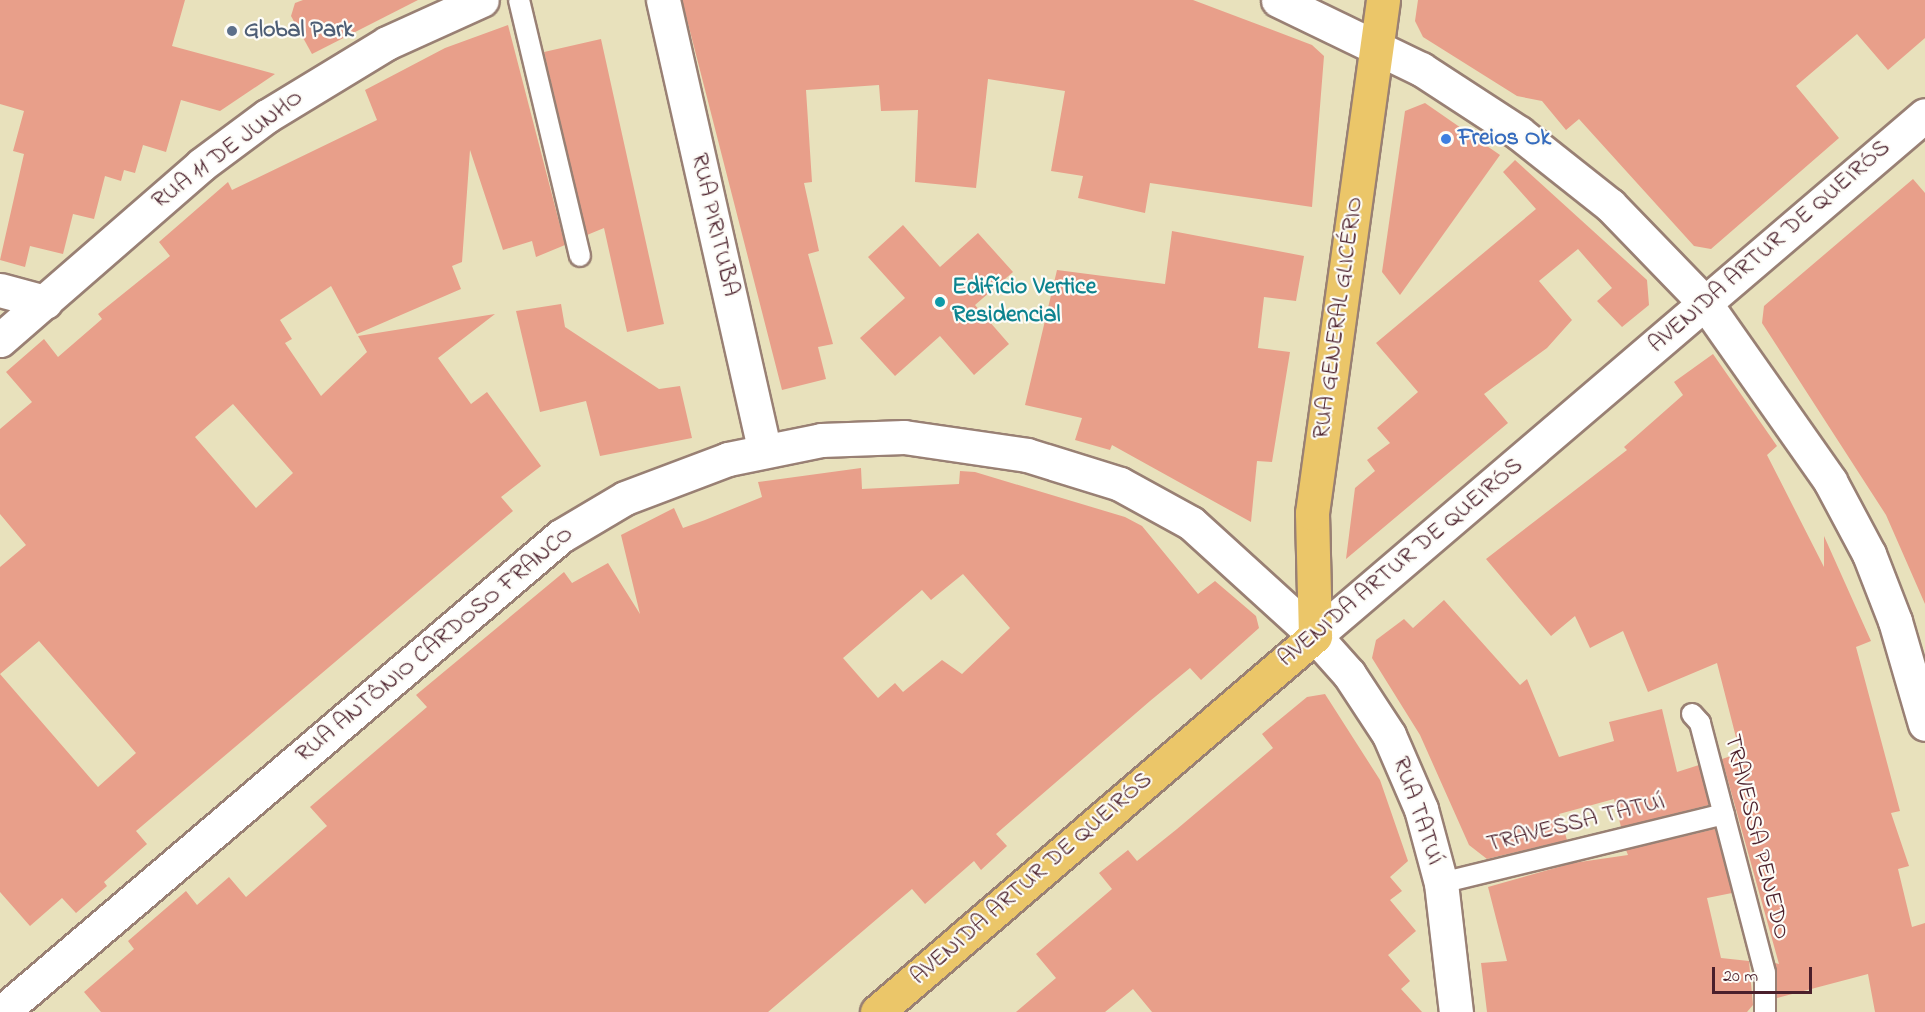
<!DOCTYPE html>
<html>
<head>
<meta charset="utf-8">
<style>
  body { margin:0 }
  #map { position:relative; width:1925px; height:1012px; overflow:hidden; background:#e8e1bc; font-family:"Indie Flower",sans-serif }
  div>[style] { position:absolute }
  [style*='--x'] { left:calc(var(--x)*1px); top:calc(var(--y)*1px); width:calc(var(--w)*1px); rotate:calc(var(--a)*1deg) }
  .building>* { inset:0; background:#e89f8a }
  .roads { filter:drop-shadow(2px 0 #998074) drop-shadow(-2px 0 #998074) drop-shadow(0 2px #998074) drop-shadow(0 -2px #998074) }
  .service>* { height:20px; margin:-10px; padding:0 10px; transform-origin:10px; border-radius:10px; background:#fff }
  .minor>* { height:33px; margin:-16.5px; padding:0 16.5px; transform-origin:16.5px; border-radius:16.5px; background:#fff }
  .tertiary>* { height:33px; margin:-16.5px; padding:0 16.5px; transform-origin:16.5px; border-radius:16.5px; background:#fff }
  .primary>* { height:33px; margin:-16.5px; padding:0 16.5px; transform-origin:16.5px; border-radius:16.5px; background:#ebc669 }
  .dots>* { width:16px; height:16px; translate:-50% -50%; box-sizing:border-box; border:3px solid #fdfcf7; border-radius:50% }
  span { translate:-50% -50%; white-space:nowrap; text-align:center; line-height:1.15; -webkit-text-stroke:4.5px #fdfcf7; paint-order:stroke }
  .service-label { font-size:24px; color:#4e5e75; font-weight:700 }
  .left { translate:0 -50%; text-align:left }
  .shop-label { font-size:24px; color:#366cbe; font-weight:700 }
  .street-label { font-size:24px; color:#4a1f2b }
  .culture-label { font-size:24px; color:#0d838f; font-weight:700 }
  .scale { position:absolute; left:1712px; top:967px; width:100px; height:27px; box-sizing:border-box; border:3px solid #4a1f2b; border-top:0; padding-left:8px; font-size:18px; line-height:21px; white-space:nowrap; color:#4a1f2b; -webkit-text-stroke:4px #fdfcf7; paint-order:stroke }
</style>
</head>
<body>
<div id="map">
  <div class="building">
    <div style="clip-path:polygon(0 0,185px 0,172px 46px,275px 74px,220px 111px,181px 100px,166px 152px,143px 145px,135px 173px,124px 170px,121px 181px,105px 176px,94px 219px,73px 214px,63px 254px,30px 246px,25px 267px,0 260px,24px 154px,13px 151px,24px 111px,0 104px)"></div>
    <div style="clip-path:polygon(303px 0,418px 0,312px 54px,291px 16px,295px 3px)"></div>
    <div style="clip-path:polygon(682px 0,1193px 0,1312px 45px,1324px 56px,1312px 207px,1150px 183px,1145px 213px,1078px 198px,1083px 176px,1051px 171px,1065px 91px,988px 79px,976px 188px,915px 182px,918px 110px,881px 111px,879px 85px,806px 90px,812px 182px,804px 183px,819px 251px,808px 254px,833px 344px,818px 347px,826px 379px,782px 390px)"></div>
    <div style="clip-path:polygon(1418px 0,1925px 0,1925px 38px,1888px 70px,1857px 34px,1796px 86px,1839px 138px,1711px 249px,1694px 246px,1579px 119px,1566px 130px,1542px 101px,1517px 96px,1423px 37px,1415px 21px)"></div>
    <div style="clip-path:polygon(evenodd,508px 25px,565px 245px,536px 257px,532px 241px,503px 250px,470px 150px,462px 262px,452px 266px,461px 289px,357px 334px,331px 286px,280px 320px,292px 339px,285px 343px,321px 396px,367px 352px,358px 336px,495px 314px,438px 358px,471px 404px,487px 392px,541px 466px,501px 497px,513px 511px,136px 831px,147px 844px,104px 882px,107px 886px,76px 913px,62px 898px,30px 926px,0 892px,0 567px,26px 545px,0 514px,0 429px,32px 402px,6px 372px,44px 339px,58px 357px,102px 319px,98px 314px,170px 256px,159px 242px,228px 182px,232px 190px,377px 120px,365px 90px,445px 48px,508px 25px,233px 404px,293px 473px,256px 508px,195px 437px,233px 404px,508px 25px,39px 641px,136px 753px,98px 787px,0 674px,39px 641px)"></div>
    <div style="clip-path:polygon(601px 39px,664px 324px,627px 332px,604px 228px,587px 235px,544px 52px)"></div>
    <div style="clip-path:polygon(1425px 103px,1500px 155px,1400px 295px,1382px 272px,1405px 111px)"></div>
    <div style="clip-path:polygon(1515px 160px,1647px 280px,1649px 305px,1622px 327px,1597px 301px,1612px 288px,1578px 249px,1539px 281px,1572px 320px,1547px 348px,1484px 394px,1508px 423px,1346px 559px,1355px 488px,1375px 471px,1367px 460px,1390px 443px,1377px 428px,1418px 392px,1376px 343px,1536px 209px,1503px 172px)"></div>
    <div style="clip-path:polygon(1913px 179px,1925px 193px,1925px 604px,1886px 515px,1762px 323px,1764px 306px)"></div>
    <div style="clip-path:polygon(903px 225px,940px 267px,978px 233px,1013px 272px,975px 305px,1009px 344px,974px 375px,940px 336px,895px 376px,860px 338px,905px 298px,868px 257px)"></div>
    <div style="clip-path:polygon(1172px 231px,1304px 256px,1296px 301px,1264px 297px,1258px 348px,1290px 352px,1272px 462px,1257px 461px,1251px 522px,1112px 445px,1110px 450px,1075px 440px,1082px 418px,1025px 405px,1057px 270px,1165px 284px)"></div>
    <div style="clip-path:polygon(561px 304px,565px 327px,659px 389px,680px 386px,692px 438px,600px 456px,586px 401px,540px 412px,516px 311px)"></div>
    <div style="clip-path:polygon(1713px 354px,1777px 446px,1767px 455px,1824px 567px,1824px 536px,1871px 641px,1856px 647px,1900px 811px,1891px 813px,1909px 866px,1898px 869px,1912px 927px,1925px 923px,1925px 1012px,1875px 1012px,1868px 974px,1777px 998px,1775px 963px,1779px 964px,1722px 759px,1740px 753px,1717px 663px,1648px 692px,1623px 631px,1590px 648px,1575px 616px,1551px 636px,1486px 559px,1627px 450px,1624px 447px,1683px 395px,1674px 382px)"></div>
    <div style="clip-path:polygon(evenodd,861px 468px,862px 489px,959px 484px,960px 471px,975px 472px,1125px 517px,1142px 526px,1198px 594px,1215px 581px,1256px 616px,1259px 628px,1201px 680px,1190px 668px,1150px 701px,996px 834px,1007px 846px,981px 870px,974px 861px,925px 904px,912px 889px,768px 1012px,101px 1012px,84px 992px,134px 949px,128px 941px,186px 891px,197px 905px,229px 877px,246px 897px,327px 826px,310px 807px,427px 707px,416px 695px,564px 572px,572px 583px,608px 563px,640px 614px,621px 535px,674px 508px,683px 528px,705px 520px,762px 497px,758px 482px,861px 468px,963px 574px,1010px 628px,962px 674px,942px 660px,903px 692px,895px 683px,878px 698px,843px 658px,922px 590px,931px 600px,963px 574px)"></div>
    <div style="clip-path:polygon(1444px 600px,1520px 685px,1527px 679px,1559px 757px,1614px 741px,1609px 722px,1662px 709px,1677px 772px,1699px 765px,1709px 805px,1621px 827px,1614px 799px,1559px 814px,1567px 840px,1487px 859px,1469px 845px,1420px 735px,1372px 658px,1376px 640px,1404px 619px,1413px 628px)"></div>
    <div style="clip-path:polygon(1325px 694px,1380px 780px,1408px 861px,1390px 877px,1402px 891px,1390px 900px,1416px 931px,1388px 955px,1410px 981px,1401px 989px,1422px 1012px,1152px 1012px,1133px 989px,1105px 1012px,1016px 1012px,1056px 978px,1036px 954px,1112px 889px,1099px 873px,1128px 850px,1137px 861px,1177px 829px,1273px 748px,1262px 734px,1307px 697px)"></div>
    <div style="clip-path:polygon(1715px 829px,1732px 893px,1707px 898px,1721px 958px,1749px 961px,1753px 1005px,1747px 1012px,1487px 1012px,1481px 963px,1507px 961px,1488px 887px,1573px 863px,1628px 855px,1626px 850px)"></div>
  </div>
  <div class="roads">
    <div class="service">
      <div style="--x:519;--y:0;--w:263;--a:76.6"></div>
      <div style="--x:1692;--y:714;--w:12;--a:48"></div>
      <div style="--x:1700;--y:723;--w:258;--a:75.4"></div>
      <div style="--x:1765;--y:973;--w:39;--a:90"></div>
      <div style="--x:1441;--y:883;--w:291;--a:-13.7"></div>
    </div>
    <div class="minor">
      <div style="--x:663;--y:0;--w:460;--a:77.3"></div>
      <div style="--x:0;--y:290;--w:47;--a:14.9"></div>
      <div style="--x:1705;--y:303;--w:218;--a:54.9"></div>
      <div style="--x:1830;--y:481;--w:83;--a:61.9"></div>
      <div style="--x:1869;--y:554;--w:72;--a:68.8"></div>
      <div style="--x:1895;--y:621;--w:107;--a:73.8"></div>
      <div style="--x:0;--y:340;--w:267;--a:-41"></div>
      <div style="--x:201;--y:165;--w:82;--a:-36.6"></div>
      <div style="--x:267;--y:116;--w:140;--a:-31.3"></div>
      <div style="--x:387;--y:43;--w:104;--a:-24.4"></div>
      <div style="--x:2;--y:1012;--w:734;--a:-40.42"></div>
      <div style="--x:561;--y:536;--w:74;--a:-30.7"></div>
      <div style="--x:625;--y:498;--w:110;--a:-20.7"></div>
      <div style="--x:728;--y:459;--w:95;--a:-11.5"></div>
      <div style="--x:821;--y:440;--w:83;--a:-2.1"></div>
      <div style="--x:904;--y:437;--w:124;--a:8.3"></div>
      <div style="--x:1027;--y:455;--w:97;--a:17.3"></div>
      <div style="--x:1120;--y:484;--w:81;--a:28.8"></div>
      <div style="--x:1191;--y:523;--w:168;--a:42.3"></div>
      <div style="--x:1315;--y:636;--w:51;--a:48.2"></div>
      <div style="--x:1349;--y:674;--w:73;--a:56.7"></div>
      <div style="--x:1389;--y:735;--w:81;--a:66.6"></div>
      <div style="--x:1421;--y:809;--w:77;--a:74.9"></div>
      <div style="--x:1441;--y:883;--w:130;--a:83.4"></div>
    </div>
    <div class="tertiary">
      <div style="--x:1278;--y:0;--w:159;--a:25.8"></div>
      <div style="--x:1421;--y:69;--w:117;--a:33.1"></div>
      <div style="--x:1519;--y:133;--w:116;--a:38.4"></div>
      <div style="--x:1610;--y:205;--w:136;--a:45.9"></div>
      <div style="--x:1315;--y:636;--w:802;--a:-40.5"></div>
    </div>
    <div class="primary">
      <div style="--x:877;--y:1012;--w:577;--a:-40.64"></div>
      <div style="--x:1315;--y:636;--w:123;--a:-91.4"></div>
      <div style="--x:1312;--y:513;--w:518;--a:-82.12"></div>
    </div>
  </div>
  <div class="dots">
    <div style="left:232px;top:31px;background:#5c6f8a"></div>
    <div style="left:1446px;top:139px;background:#3f7fe0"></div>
    <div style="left:940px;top:302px;background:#0f9aa8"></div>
  </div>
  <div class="service-label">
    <span class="left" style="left:244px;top:31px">Global Park</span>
  </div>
  <div class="shop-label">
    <span class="left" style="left:1458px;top:139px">Freios Ok</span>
  </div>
  <div class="street-label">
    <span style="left:228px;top:150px;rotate:-37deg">RUA 11 DE JUNHO</span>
    <span style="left:714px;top:225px;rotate:77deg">RUA PIRITUBA</span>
    <span style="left:1770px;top:247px;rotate:-41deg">AVENIDA ARTUR DE QUEIRÓS</span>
    <span style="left:1339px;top:318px;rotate:-82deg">RUA GENERAL GLICÉRIO</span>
    <span style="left:1401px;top:563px;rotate:-40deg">AVENIDA ARTUR DE QUEIRÓS</span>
    <span style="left:435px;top:645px;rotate:-40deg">RUA ANTÔNIO CARDOSO FRANCO</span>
    <span style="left:1417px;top:811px;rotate:71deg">RUA TATUÍ</span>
    <span style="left:1576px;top:824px;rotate:-14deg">TRAVESSA TATUÍ</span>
    <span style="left:1756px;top:837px;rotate:76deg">TRAVESSA PENEDO</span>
    <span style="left:1032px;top:879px;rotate:-41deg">AVENIDA ARTUR DE QUEIRÓS</span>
  </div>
  <div class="culture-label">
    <span class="left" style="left:952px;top:302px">Edifício Vertice<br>Residencial</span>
  </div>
  <div class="scale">20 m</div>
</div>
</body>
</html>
